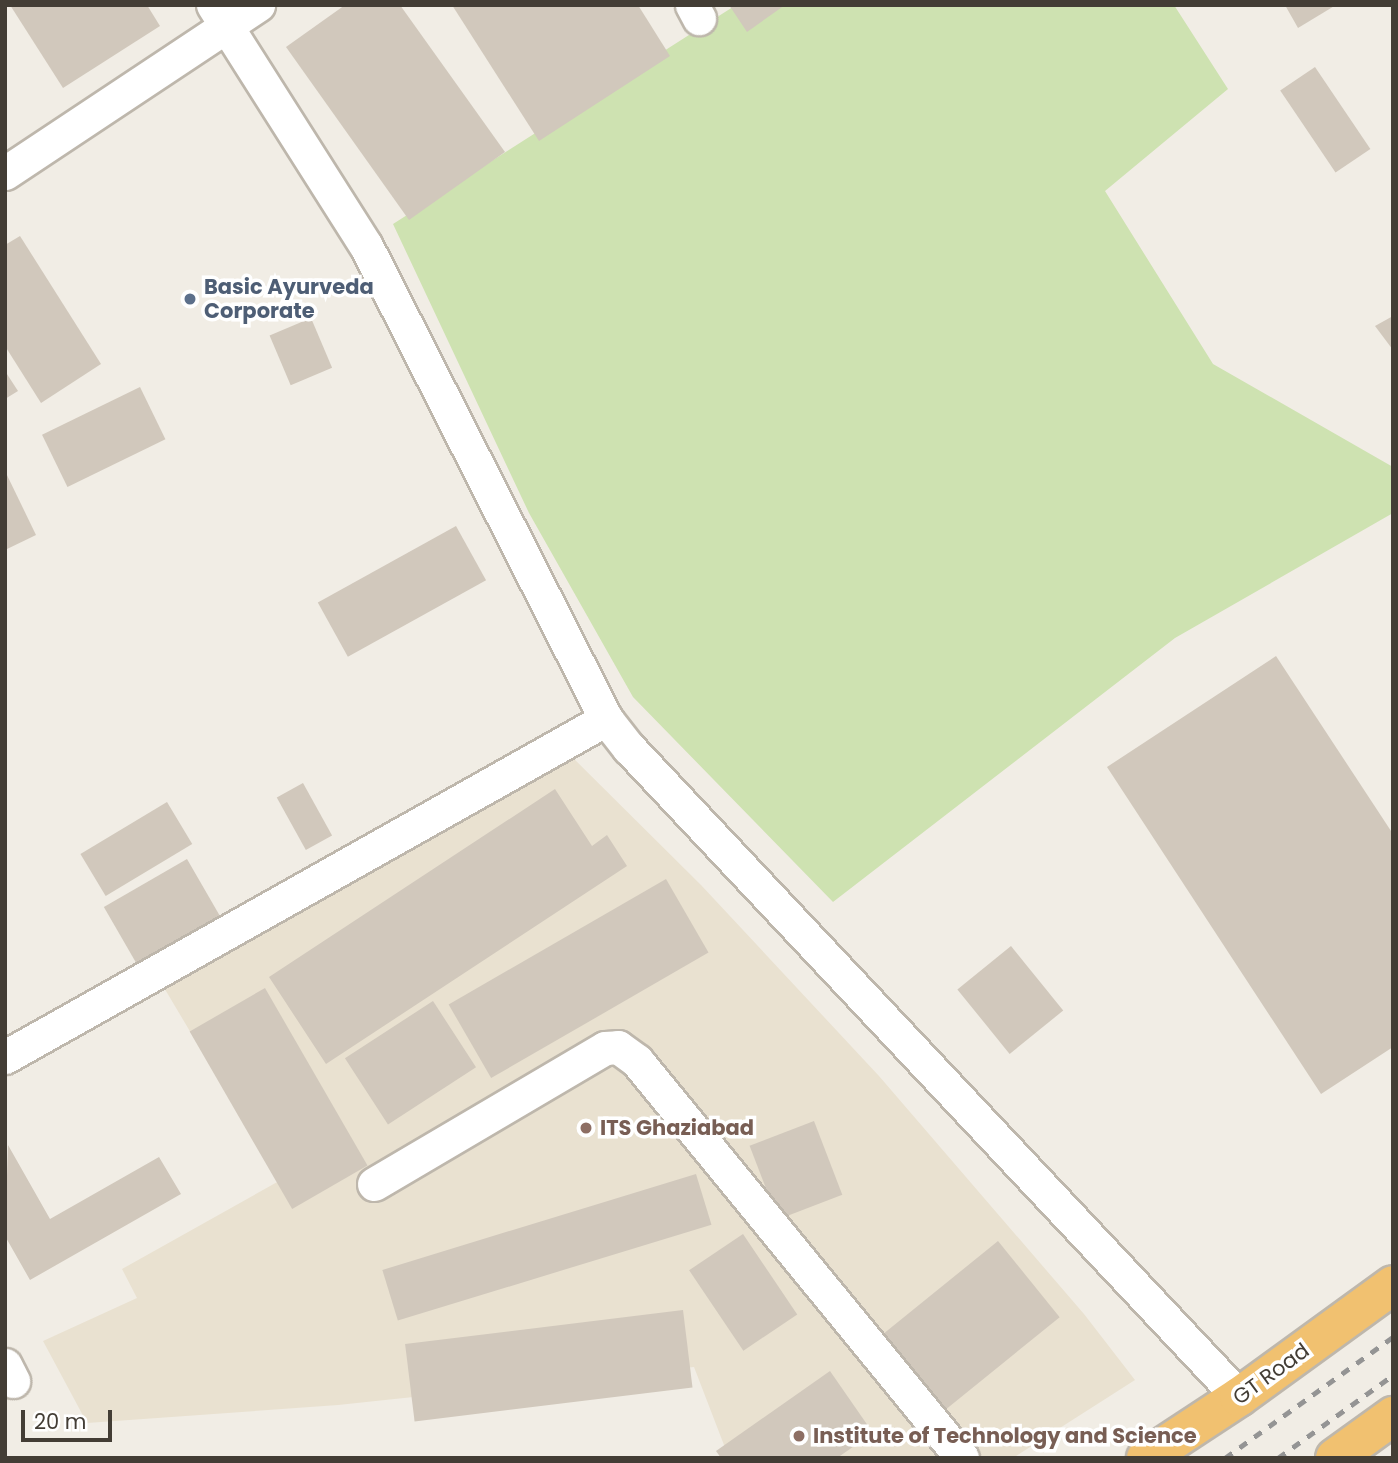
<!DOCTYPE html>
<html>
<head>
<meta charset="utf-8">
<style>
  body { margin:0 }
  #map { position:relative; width:1398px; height:1463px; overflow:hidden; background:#f1ede5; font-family:Poppins,sans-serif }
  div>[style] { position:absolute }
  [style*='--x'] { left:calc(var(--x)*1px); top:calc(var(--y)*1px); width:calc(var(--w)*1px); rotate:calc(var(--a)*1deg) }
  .education>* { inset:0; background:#e9e1d0 }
  .green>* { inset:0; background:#cee2b1 }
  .building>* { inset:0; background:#d1c8bc; transform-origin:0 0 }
  .roads { filter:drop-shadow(2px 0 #beb7ac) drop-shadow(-2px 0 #beb7ac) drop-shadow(0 2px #beb7ac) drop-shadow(0 -2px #beb7ac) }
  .minor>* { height:33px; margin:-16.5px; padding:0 16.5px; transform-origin:16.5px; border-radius:16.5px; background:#fff }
  .highway>* { height:38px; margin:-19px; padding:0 19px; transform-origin:19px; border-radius:19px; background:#f1c170 }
  .rail>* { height:5px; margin-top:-2.5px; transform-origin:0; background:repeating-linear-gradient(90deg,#949494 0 9px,transparent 0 18px) }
  .dots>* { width:19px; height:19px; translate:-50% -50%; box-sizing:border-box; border:4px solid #fff; border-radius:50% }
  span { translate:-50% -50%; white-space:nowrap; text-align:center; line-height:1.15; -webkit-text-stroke:7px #fff; paint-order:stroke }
  .service-label { font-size:21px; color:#4e5e75; font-weight:700 }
  .left { translate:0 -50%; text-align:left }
  .education-label { font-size:21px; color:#785e54; font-weight:700 }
  .street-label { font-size:21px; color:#433d35 }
  .frame { position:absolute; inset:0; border:7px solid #433d35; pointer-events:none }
  .scale { position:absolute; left:21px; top:1410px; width:91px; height:32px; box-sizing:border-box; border:4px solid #433d35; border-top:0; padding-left:9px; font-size:21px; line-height:24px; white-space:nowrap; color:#433d35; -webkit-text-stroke:5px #fff; paint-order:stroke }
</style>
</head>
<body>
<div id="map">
  <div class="education">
    <div style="clip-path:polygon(561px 746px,701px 885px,879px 1076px,1084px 1314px,1135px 1380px,1013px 1458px,729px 1458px,694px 1367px,338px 1405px,87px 1423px,43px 1341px,137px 1298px,122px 1269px,279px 1181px,163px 986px)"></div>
  </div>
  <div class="green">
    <div style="clip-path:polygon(736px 5px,1174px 5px,1228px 89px,1105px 191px,1213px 364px,1393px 467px,1393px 513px,1175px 638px,833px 902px,633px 697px,529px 513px,393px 224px)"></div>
  </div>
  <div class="building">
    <div style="clip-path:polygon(10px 5px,147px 5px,160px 26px,63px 88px)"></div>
    <div style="clip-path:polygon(345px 5px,400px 5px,505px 152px,409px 220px,286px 47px)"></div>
    <div style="clip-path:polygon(452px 5px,638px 5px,670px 56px,539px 141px)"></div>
    <div style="clip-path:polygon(729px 5px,785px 5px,747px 32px)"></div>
    <div style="clip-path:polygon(1285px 5px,1336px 5px,1298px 28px)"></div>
    <div style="left:1315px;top:67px;width:99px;height:42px;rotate:56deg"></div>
    <div style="clip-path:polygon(20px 236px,101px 364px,41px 403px,5px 346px,5px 245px)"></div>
    <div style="clip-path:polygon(1393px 316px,1393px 350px,1375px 326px)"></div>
    <div style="left:311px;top:318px;width:54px;height:45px;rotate:67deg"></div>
    <div style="clip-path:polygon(5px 371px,18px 391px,5px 399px)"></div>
    <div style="left:140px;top:387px;width:58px;height:109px;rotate:64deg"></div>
    <div style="clip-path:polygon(5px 471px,36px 535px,5px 550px)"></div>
    <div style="left:456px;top:526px;width:62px;height:158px;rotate:61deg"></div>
    <div style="clip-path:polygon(1276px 656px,1393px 834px,1393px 1047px,1321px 1094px,1107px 767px)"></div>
    <div style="left:303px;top:783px;width:60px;height:30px;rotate:61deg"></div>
    <div style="clip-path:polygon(555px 789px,592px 846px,607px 835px,627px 866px,326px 1064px,269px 977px)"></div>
    <div style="left:167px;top:802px;width:49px;height:101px;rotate:59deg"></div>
    <div style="left:187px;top:859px;width:78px;height:96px;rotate:60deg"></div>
    <div style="left:666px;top:879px;width:85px;height:251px;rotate:60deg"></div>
    <div style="left:1011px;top:946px;width:83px;height:69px;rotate:51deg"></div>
    <div style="left:265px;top:988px;width:205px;height:87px;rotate:60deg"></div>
    <div style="left:433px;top:1001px;width:79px;height:105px;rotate:57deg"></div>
    <div style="left:814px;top:1121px;width:79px;height:69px;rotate:69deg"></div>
    <div style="clip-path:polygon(8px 1145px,50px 1219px,159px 1157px,181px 1194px,30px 1280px,5px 1236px)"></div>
    <div style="left:696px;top:1174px;width:53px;height:328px;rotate:73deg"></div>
    <div style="left:743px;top:1234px;width:97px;height:65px;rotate:56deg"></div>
    <div style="left:998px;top:1241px;width:98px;height:149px;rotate:51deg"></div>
    <div style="left:683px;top:1310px;width:78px;height:280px;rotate:83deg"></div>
    <div style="clip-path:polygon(830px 1371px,873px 1433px,837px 1458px,721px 1458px,716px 1451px)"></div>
  </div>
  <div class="roads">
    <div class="minor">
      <div style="--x:213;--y:5;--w:285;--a:57.6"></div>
      <div style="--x:366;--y:246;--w:530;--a:63.1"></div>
      <div style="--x:606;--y:719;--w:37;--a:52"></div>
      <div style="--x:629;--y:748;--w:891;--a:46.77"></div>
      <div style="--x:692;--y:5;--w:15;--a:62"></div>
      <div style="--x:5;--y:173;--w:304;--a:-33.6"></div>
      <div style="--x:5;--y:1057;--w:690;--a:-29.35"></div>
      <div style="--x:374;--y:1184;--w:268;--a:-30.5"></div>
      <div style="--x:605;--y:1048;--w:13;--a:-4"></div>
      <div style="--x:618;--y:1047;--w:24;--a:36"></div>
      <div style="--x:637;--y:1061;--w:513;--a:50.69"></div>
      <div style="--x:5;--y:1365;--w:18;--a:63"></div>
    </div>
    <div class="highway">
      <div style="--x:1146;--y:1458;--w:111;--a:-33.3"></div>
      <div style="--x:1239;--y:1397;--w:190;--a:-36"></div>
      <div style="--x:1335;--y:1458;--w:72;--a:-35.9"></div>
    </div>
  </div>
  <div class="rail">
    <div style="--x:1225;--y:1458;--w:207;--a:-35.8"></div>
    <div style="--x:1278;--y:1458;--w:142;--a:-35.8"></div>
  </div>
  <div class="dots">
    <div style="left:190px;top:299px;background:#5c6f8a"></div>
    <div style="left:586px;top:1128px;background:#8d6e63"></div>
    <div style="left:799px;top:1436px;background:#8d6e63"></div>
  </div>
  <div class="service-label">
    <span class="left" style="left:204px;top:299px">Basic Ayurveda<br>Corporate</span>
  </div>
  <div class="education-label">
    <span class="left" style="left:600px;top:1128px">ITS Ghaziabad</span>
    <span class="left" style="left:813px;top:1436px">Institute of Technology and Science</span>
  </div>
  <div class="street-label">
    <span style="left:1271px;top:1374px;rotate:-36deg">GT Road</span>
  </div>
  <div class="frame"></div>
  <div class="scale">20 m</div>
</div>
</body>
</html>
